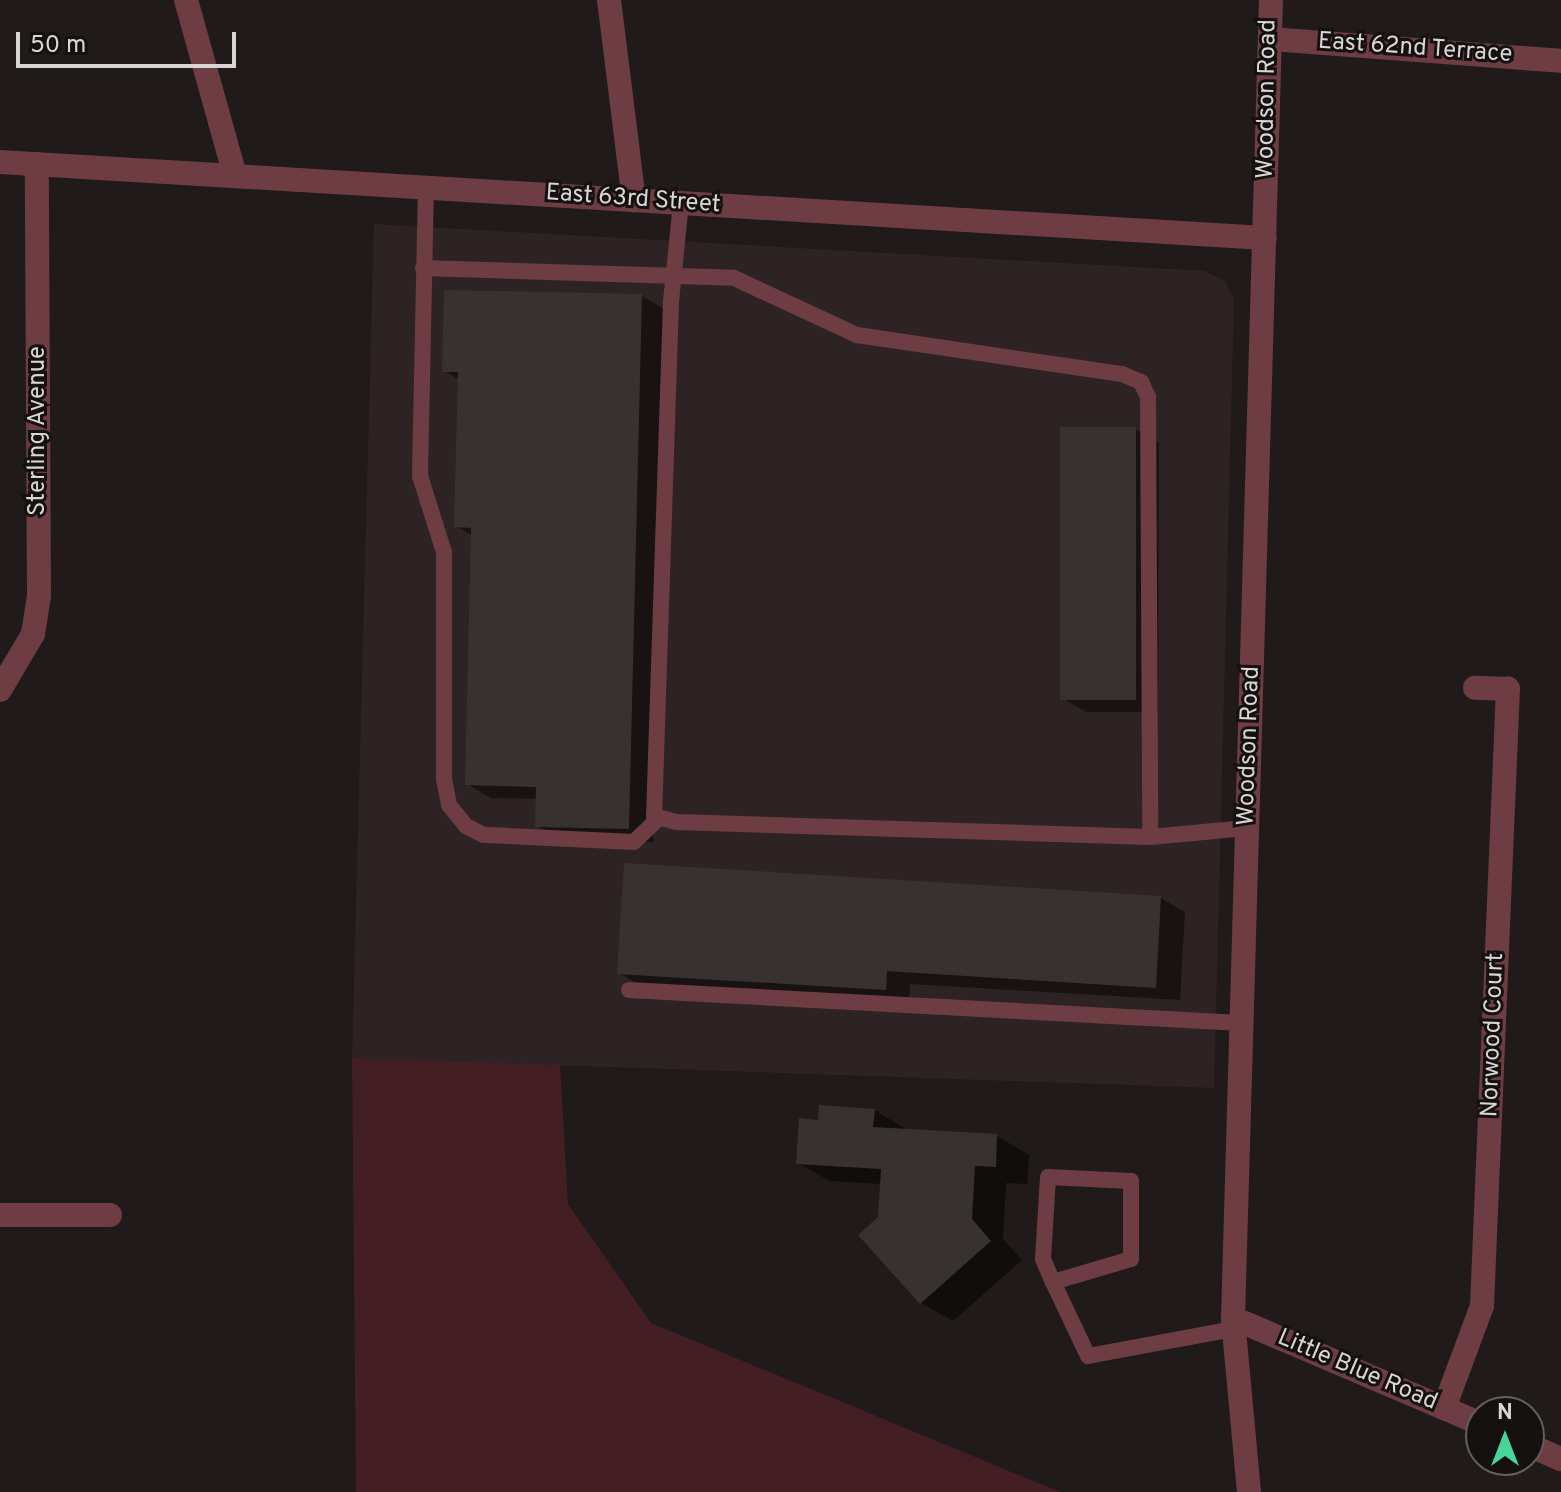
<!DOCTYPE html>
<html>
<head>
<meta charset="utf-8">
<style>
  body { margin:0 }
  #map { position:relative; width:1561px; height:1492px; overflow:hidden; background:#201a1a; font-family:Overpass,sans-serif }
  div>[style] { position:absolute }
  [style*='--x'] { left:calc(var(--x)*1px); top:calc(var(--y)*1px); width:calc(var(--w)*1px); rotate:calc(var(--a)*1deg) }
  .built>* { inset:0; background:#2e2324 }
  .green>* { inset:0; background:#431f24 }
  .shadow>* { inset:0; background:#0007 }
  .building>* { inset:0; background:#383132; transform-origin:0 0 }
  .service>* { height:16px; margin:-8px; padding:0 8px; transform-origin:8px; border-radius:8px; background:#6d3d43 }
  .minor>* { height:24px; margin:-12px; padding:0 12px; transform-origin:12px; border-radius:12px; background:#6d3d43 }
  .tertiary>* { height:24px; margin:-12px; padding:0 12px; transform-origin:12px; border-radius:12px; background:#6d3d43 }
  span { translate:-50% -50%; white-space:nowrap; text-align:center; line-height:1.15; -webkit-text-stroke:6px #161111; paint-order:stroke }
  .street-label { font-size:24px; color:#d9d5d5 }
  .north { position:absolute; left:1465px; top:1396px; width:80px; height:80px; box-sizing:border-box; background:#161111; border:2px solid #645f5f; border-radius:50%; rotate:0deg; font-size:22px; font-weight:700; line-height:32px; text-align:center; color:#d9d5d5 }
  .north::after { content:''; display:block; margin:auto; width:28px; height:36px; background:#49d49c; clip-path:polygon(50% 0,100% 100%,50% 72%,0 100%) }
  .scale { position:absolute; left:16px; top:32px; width:220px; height:36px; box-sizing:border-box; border:4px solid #d9d5d5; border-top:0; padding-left:10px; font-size:24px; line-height:28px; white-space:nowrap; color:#d9d5d5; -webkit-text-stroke:6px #161111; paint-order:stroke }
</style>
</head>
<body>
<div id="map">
  <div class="built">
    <div style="clip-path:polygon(374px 224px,1204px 271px,1225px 281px,1234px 299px,1214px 1088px,352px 1058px)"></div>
  </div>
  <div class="green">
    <div style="clip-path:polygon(352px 1058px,560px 1065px,568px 1204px,651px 1323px,1060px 1492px,356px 1492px)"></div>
  </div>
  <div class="shadow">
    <div style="clip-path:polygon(642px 296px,666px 310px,653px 842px,561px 839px,537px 826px,538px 799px,491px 798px,467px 784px,473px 536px,456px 526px,460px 380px,444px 371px)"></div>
    <div style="clip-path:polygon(1135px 429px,1159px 443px,1158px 712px,1086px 712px,1062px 698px)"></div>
    <div style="clip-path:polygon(1161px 898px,1185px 912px,1180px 1000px,910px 984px,909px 1003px,643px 987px,619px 973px)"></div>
    <div style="clip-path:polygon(874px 1110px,906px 1129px,997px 1136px,1029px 1155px,1027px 1184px,1006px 1183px,1003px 1239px,1022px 1260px,953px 1321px,921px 1303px,882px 1184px,830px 1181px,798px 1163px,820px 1122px)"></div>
  </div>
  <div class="building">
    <div style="clip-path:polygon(444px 290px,642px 294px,629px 829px,535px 827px,536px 787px,465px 785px,471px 528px,454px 527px,458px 372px,442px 372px)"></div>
    <div style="left:1060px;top:427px;width:76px;height:273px"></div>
    <div style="clip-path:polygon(624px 863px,1161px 896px,1156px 988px,887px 971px,886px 990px,617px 974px)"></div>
    <div style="clip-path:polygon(819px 1105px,875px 1109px,873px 1127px,997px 1134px,996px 1167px,975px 1166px,972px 1219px,991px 1241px,920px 1304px,858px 1235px,878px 1217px,881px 1169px,796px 1164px,799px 1118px,818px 1120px)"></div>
  </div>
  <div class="service">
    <div style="--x:426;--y:187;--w:289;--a:91.2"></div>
    <div style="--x:420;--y:476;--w:80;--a:72.5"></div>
    <div style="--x:444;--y:552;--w:227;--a:90"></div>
    <div style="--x:444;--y:779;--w:26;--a:79"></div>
    <div style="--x:449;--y:805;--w:27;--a:51"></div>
    <div style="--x:466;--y:826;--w:20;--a:27"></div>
    <div style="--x:484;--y:835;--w:23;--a:2"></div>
    <div style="--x:507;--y:836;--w:127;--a:2.7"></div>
    <div style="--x:634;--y:842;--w:35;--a:-44"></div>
    <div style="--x:681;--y:203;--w:100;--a:95.8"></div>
    <div style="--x:671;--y:302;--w:514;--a:91.89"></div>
    <div style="--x:654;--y:816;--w:23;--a:15"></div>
    <div style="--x:676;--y:822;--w:474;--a:1.8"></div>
    <div style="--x:1150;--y:837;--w:97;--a:-5.3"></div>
    <div style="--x:423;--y:268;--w:311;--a:1.8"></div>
    <div style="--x:734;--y:278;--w:136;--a:24.9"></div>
    <div style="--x:857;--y:335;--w:268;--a:8.4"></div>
    <div style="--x:1122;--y:374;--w:21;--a:23"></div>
    <div style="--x:1141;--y:382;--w:17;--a:65"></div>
    <div style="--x:1148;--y:397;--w:440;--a:89.7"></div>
    <div style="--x:629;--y:990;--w:613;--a:3.09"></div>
    <div style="--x:1053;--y:1282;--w:81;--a:-16.4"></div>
    <div style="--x:1131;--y:1259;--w:78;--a:-90"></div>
    <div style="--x:1131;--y:1181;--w:83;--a:-177.2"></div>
    <div style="--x:1048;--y:1177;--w:82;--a:93.5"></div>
    <div style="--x:1043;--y:1259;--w:25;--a:67"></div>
    <div style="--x:1053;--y:1282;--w:82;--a:64.7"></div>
    <div style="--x:1088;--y:1356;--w:147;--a:-10.5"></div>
  </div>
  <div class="minor">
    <div style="--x:186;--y:0;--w:183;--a:74.4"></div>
    <div style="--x:609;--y:0;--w:202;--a:82.9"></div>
    <div style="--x:1270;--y:39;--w:292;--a:4.3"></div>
    <div style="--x:0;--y:690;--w:65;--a:-59.5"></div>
    <div style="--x:33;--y:634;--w:39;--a:-81"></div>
    <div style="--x:39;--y:595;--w:431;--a:-90.3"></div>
    <div style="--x:0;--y:1215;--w:110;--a:0"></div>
    <div style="--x:1444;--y:1408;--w:109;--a:-69.6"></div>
    <div style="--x:1482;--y:1306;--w:618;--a:-87.59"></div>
    <div style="--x:1508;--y:689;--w:33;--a:-178"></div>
  </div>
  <div class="tertiary">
    <div style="--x:0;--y:162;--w:1267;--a:3.44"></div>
    <div style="--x:1233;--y:1318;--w:270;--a:23.1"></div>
    <div style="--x:1529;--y:1445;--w:35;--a:24"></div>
    <div style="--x:1249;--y:1492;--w:175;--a:-95.3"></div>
    <div style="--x:1233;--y:1318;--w:1319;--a:-88.35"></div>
  </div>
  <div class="street-label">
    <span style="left:1415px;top:49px;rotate:4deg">East 62nd Terrace</span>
    <span style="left:1268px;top:99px;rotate:-89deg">Woodson Road</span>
    <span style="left:633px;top:200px;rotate:4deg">East 63rd Street</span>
    <span style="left:39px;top:431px;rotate:-90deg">Sterling Avenue</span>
    <span style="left:1250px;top:746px;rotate:-88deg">Woodson Road</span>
    <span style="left:1494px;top:1035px;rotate:-88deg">Norwood Court</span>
    <span style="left:1357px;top:1371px;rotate:23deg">Little Blue Road</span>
  </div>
  <div class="north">N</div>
  <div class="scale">50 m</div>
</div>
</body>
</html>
